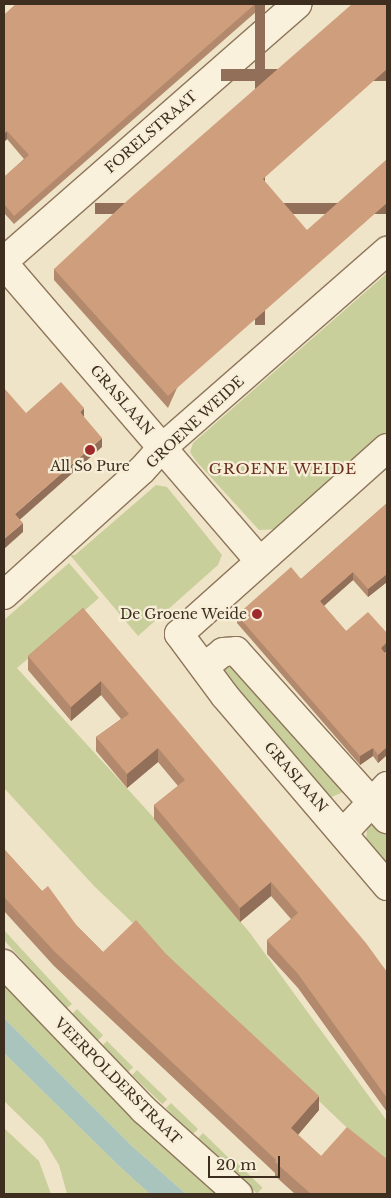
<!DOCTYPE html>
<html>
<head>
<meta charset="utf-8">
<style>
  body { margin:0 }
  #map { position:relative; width:391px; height:1198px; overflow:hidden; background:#f0e4c8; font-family:"Libre Baskerville",serif }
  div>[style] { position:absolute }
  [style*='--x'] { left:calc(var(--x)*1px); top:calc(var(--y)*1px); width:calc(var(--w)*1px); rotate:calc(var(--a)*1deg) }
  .green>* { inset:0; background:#c9cf9b; transform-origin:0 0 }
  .water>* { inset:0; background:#a9c4bc }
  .roads { filter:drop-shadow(1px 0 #8d765c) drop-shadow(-1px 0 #8d765c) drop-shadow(0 1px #8d765c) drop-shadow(0 -1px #8d765c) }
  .minor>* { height:28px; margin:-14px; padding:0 14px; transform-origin:14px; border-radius:14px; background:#faf1dc }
  .wall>* { inset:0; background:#b2896c }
  .shaded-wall>* { inset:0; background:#916f58; transform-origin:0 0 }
  .building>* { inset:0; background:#cf9f7d }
  .dots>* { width:14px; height:14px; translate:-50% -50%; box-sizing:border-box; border:2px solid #f7eed8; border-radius:50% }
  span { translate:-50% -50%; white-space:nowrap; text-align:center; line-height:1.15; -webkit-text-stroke:4.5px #f7eed8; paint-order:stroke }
  .street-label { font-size:14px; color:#3d2e20 }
  .poi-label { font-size:14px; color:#3d2e20 }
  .right { translate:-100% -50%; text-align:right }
  .neighbourhood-label { font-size:15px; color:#6b2e1e; letter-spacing:1px }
  .frame { position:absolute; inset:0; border:5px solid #3d2e20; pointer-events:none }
  .scale { position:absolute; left:208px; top:1156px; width:72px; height:22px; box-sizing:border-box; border:2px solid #3d2e20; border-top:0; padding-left:6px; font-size:15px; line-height:18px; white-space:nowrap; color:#3d2e20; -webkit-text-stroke:4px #f7eed8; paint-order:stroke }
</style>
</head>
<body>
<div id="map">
  <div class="green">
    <div style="clip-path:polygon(387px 273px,387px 435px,280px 529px,259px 530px,196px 461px,190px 452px,193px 443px)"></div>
    <div style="clip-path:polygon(156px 485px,167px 487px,222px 555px,218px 565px,138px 636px,70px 555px,75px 555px)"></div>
    <div style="clip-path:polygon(69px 563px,99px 598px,17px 668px,155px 819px,250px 933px,387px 1121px,387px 1166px,94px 886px,4px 788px,4px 620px)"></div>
    <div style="clip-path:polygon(229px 653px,344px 785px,343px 792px,329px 798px,215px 669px)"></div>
    <div style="clip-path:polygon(376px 819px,387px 832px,387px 869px,366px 844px,367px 826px)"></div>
    <div style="clip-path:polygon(4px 930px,72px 1004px,66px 1009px,4px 940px)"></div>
    <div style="clip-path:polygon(4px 982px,221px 1194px,186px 1194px,133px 1147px,4px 1018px)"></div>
    <div style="left:77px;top:1009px;width:37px;height:8px;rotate:45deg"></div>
    <div style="left:107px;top:1041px;width:37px;height:7px;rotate:45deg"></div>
    <div style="clip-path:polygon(4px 1053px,119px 1166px,150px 1194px,67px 1194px,59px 1165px,43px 1139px,4px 1101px)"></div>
    <div style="left:137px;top:1070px;width:42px;height:7px;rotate:44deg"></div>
    <div style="clip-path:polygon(171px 1103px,198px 1129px,192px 1135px,166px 1108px)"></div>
    <div style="clip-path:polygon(4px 1128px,39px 1161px,51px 1194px,4px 1194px)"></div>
    <div style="left:203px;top:1133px;width:37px;height:8px;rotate:44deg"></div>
    <div style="left:236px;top:1162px;width:37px;height:8px;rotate:44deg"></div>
  </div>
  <div class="water">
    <div style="clip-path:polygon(4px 1018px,133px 1147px,186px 1194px,150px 1194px,119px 1166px,4px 1053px)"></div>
  </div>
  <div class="roads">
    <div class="minor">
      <div style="--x:4;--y:261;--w:390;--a:-41.2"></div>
      <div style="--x:4;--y:264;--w:391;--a:49.3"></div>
      <div style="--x:387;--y:448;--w:279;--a:138.2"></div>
      <div style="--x:179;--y:634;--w:77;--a:53.4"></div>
      <div style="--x:225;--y:696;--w:250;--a:49.5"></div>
      <div style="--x:4;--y:595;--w:186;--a:-42.2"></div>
      <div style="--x:142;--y:470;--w:31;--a:-48"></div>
      <div style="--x:163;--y:447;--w:298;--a:-41.2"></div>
      <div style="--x:204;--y:667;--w:24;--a:-38"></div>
      <div style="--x:223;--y:652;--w:13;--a:-4"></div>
      <div style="--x:236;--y:651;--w:226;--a:48.1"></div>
      <div style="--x:344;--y:832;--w:63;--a:-46.9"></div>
      <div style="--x:4;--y:964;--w:202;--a:46.2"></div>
      <div style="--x:144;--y:1110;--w:126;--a:41.8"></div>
    </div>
  </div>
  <div class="wall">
    <div style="clip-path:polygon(16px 4px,265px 4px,14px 224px,4px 213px,4px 177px,24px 159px,7px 139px,4px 142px,4px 15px)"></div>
    <div style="clip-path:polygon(268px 186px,168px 408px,54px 280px,54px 269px)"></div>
    <div style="clip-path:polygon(387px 503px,387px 582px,368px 597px,353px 580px,324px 606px,346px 631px,387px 633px,387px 651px,385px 653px,387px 656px,387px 755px,378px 763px,373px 756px,360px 765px,237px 623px,237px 615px,301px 579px)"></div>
    <div style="clip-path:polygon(83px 608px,387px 972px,387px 1112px,298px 988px,267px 954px,267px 940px,291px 919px,271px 896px,240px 922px,154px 819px,154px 805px,178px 786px,158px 762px,127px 788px,96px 751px,96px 737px,121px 719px,101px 695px,71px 721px,28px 670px,28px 656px)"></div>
    <div style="clip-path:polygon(4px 849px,42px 891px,103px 952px,167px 955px,319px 1110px,298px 1135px,321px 1156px,387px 1194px,295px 1194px,275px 1176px,275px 1173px,54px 966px,4px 911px)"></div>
  </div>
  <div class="shaded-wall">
    <div style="left:255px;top:4px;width:10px;height:321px"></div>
    <div style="left:387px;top:69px;width:12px;height:166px;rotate:90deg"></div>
    <div style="clip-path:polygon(7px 131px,7px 139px,4px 142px,4px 134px)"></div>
    <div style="left:387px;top:203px;width:11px;height:292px;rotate:90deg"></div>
    <div style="clip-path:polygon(84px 408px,84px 418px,80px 412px)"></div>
    <div style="clip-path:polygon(102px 438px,102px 447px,15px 524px,15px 514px)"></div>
    <div style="clip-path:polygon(23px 523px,23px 532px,4px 549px,4px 539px)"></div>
    <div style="clip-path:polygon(353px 572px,353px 580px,320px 609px,320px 601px)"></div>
    <div style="clip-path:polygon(387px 574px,387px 582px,368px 597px,368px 589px)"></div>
    <div style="clip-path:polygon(387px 642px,387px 651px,381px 656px,381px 648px)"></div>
    <div style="clip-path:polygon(101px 681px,101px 695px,71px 721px,71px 707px)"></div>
    <div style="clip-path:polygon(387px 747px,387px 755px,378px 763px,378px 755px)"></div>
    <div style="clip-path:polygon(158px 748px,158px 762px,127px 788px,127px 774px)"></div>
    <div style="clip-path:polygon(373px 748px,373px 756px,360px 765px,360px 756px)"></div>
    <div style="clip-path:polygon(271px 882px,271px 896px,240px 922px,240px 908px)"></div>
    <div style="clip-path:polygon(319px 1096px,319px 1110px,291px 1143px,291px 1128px)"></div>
  </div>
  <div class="building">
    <div style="clip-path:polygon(16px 4px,255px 4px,14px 216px,4px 204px,4px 177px,29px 155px,7px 131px,4px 134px,4px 15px)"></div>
    <div style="clip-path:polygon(352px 4px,387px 4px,387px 69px,263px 179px,307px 230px,387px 159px,387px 203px,168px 396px,54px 269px,128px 200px)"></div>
    <div style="clip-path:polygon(61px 382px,84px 408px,80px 412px,102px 438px,15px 514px,23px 523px,4px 539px,4px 388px,26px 413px)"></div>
    <div style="clip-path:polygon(387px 503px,387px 574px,368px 589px,353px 572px,320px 601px,346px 631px,368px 612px,387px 633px,387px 642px,381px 648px,387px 656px,387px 747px,378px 755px,373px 748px,360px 756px,237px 615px,291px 567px,301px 579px)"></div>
    <div style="clip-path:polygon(83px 608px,366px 943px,387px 972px,387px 1098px,298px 974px,267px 940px,298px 913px,271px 882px,240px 908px,154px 805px,185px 780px,158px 748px,127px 774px,96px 737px,129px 714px,101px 681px,71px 707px,28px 656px)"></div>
    <div style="clip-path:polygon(4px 849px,42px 891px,48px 886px,77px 926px,103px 952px,136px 920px,167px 955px,319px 1096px,291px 1128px,321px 1156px,347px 1127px,387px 1159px,387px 1194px,311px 1194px,275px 1162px,276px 1160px,54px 951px,4px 897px)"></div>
  </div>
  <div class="dots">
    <div style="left:90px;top:450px;background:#9e2a2b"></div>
    <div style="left:257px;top:614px;background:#9e2a2b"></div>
  </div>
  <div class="street-label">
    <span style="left:151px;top:132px;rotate:-41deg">FORELSTRAAT</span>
    <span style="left:122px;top:400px;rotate:49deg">GRASLAAN</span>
    <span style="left:195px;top:422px;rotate:-43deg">GROENE WEIDE</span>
    <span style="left:296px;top:777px;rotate:49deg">GRASLAAN</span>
    <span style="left:118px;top:1081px;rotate:45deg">VEERPOLDERSTRAAT</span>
  </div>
  <div class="poi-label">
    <span style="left:90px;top:466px">All So Pure</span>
    <span class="right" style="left:247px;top:614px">De Groene Weide</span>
  </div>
  <div class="neighbourhood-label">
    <span style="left:283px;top:469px">GROENE WEIDE</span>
  </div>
  <div class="frame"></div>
  <div class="scale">20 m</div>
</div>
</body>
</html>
